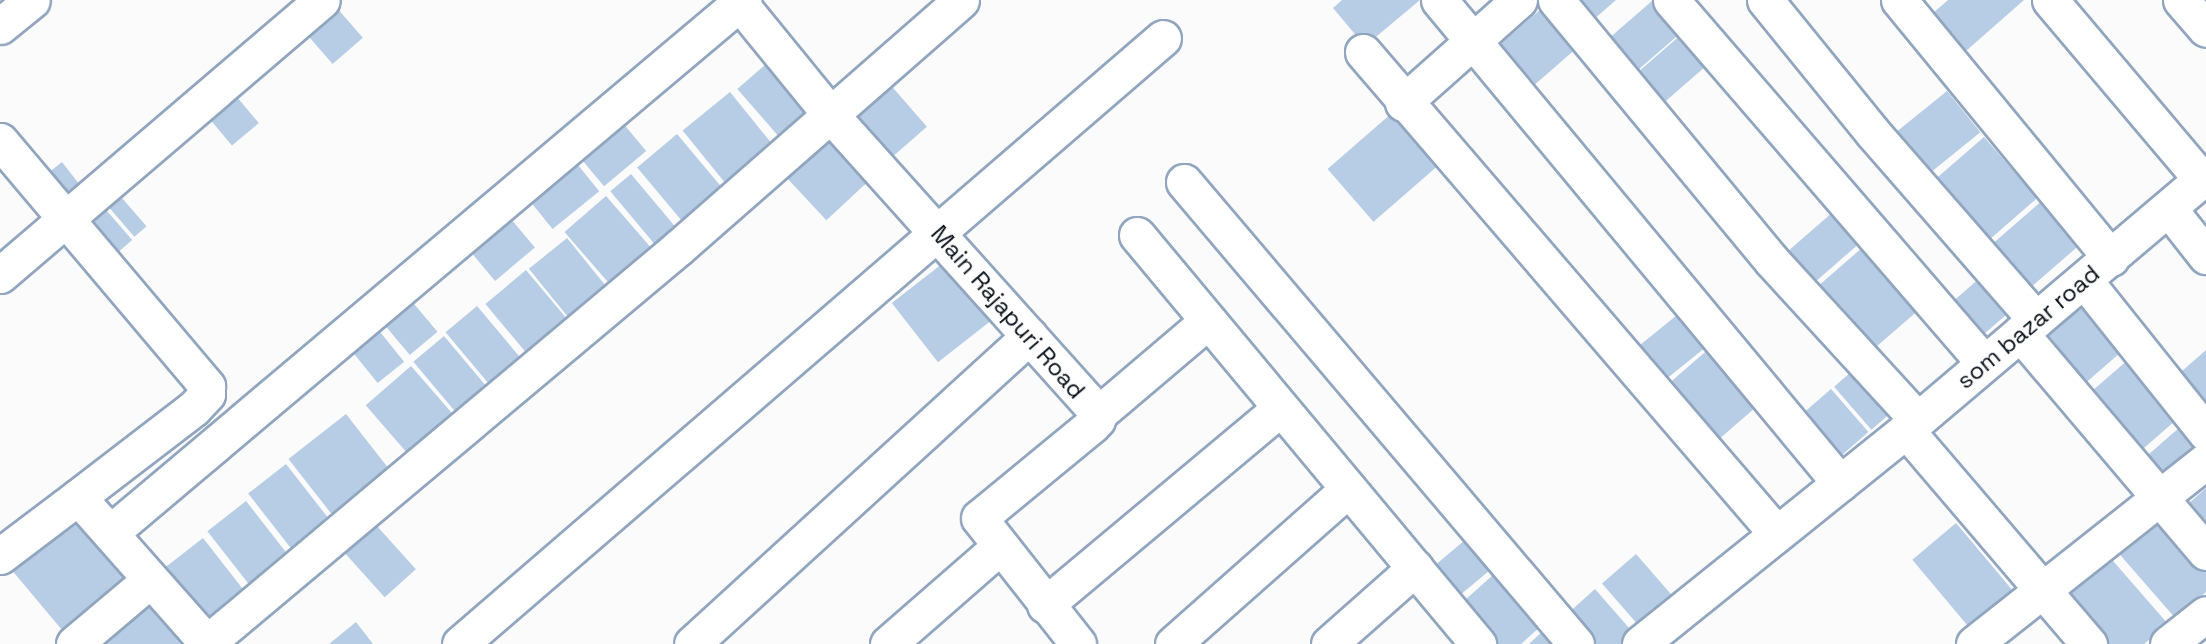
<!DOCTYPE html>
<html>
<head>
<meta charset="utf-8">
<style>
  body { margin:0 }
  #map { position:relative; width:2206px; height:644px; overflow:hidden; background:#fbfbfb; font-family:"Space Grotesk",sans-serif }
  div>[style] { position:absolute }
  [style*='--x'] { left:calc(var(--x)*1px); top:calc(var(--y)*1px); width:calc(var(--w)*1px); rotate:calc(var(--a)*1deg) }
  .building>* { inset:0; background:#b7cce5; transform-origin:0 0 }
  .roads { filter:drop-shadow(2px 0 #91a6be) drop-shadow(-2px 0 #91a6be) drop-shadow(0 2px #91a6be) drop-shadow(0 -2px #91a6be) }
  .minor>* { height:35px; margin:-17.5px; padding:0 17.5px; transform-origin:17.5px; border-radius:17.5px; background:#fff }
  span { translate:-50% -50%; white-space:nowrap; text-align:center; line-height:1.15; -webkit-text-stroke:7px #fff; paint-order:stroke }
  .street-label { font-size:24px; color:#080f18 }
</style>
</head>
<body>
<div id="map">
  <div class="building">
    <div style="left:330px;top:0;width:50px;height:40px;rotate:49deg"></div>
    <div style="clip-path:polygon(1342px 0,1420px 0,1365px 46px,1333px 8px)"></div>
    <div style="clip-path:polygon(1561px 0,1616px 0,1585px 27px)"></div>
    <div style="left:1653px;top:0;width:43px;height:73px;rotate:49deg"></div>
    <div style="clip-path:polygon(1948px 0,2024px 0,1958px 58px,1925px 20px)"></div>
    <div style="left:1549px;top:2px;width:53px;height:67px;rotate:49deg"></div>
    <div style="left:1683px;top:33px;width:40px;height:74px;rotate:49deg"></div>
    <div style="left:766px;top:64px;width:75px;height:38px;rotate:49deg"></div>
    <div style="left:881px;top:74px;width:70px;height:46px;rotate:49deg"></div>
    <div style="left:226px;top:84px;width:51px;height:35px;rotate:50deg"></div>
    <div style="left:1947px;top:91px;width:53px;height:78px;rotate:51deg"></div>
    <div style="left:730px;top:92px;width:77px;height:61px;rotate:51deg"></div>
    <div style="left:1400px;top:106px;width:70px;height:96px;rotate:49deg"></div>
    <div style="left:616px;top:115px;width:47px;height:55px;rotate:50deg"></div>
    <div style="left:821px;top:131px;width:69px;height:57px;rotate:47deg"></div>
    <div style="left:677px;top:134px;width:75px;height:52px;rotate:50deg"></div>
    <div style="left:1984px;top:137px;width:81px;height:76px;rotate:49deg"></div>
    <div style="left:569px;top:154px;width:48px;height:60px;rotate:51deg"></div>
    <div style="left:62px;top:162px;width:37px;height:23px;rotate:52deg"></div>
    <div style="left:631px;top:174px;width:74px;height:27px;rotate:50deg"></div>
    <div style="left:115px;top:190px;width:48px;height:16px;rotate:49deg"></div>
    <div style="left:606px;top:196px;width:75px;height:55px;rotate:49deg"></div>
    <div style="left:2044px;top:199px;width:58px;height:80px;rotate:49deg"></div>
    <div style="left:100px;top:203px;width:49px;height:28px;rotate:49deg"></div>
    <div style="left:1833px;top:212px;width:41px;height:72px;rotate:49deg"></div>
    <div style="left:506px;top:213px;width:45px;height:52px;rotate:50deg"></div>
    <div style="left:567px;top:238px;width:72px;height:49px;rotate:51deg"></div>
    <div style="left:1863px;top:247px;width:84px;height:67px;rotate:49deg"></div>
    <div style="left:947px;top:260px;width:75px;height:70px;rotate:52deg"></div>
    <div style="left:526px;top:270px;width:72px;height:53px;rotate:50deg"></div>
    <div style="left:1988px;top:271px;width:45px;height:52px;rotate:49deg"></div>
    <div style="left:404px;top:292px;width:52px;height:36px;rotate:50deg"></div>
    <div style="left:2085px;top:292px;width:69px;height:70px;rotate:49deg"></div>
    <div style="left:477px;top:306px;width:72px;height:41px;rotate:50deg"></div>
    <div style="left:1682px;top:311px;width:43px;height:71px;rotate:51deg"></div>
    <div style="left:372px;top:322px;width:51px;height:34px;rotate:51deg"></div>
    <div style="left:444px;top:336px;width:68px;height:40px;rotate:50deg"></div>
    <div style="left:1712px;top:346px;width:75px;height:72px;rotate:49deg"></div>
    <div style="clip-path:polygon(2206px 350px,2206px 416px,2173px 379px)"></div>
    <div style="left:2129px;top:359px;width:77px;height:60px;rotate:49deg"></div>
    <div style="left:1859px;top:365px;width:57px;height:33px;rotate:49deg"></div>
    <div style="left:411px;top:366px;width:69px;height:60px;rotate:49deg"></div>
    <div style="left:1831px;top:389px;width:57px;height:35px;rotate:49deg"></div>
    <div style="left:346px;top:414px;width:78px;height:73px;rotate:52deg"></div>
    <div style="clip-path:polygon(2187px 421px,2206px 445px,2165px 487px,2141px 461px)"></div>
    <div style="left:286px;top:464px;width:72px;height:48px;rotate:52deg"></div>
    <div style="clip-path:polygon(2206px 488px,2206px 543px,2179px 512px)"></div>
    <div style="left:246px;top:501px;width:70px;height:49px;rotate:52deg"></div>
    <div style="left:72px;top:505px;width:93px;height:88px;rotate:50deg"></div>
    <div style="clip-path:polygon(2161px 509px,2206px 561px,2206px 592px,2176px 619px,2115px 549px)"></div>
    <div style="left:367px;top:515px;width:73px;height:42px;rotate:48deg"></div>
    <div style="left:1956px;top:523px;width:94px;height:57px;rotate:50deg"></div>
    <div style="left:203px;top:538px;width:70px;height:57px;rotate:52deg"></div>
    <div style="left:1465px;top:540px;width:39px;height:57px;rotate:50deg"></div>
    <div style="left:1636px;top:554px;width:63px;height:45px;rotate:49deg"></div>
    <div style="clip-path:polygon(2107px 554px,2168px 624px,2144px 644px,2105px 644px,2062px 594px)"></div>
    <div style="clip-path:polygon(1494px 574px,1541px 626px,1521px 644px,1484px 644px,1454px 610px)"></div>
    <div style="clip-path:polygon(146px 587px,193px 644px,91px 644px)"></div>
    <div style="clip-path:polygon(1595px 589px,1636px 636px,1627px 644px,1589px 644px,1565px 616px)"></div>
    <div style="clip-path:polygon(356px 622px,373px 644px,329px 644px)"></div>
    <div style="clip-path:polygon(1545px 629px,1558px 644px,1529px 644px)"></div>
  </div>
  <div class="roads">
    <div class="minor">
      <div style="--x:737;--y:0;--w:146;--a:50.8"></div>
      <div style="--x:829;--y:113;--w:398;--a:48.1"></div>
      <div style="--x:1095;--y:409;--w:11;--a:80"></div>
      <div style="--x:1097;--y:420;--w:7;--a:135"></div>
      <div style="--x:1092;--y:425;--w:146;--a:140.5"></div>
      <div style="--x:979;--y:518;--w:160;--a:51.8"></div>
      <div style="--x:1439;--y:0;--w:628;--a:50.3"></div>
      <div style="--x:1556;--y:0;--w:339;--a:50.4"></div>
      <div style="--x:1772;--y:261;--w:214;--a:47.5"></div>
      <div style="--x:1671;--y:0;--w:479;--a:49.2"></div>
      <div style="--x:1765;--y:0;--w:171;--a:50.9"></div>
      <div style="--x:1873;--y:133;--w:248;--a:48.9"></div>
      <div style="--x:1899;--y:0;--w:334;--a:50.6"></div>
      <div style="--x:2050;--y:0;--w:236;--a:49.8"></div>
      <div style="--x:2181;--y:0;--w:38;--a:49"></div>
      <div style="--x:0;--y:26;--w:41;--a:-39.1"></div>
      <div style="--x:1363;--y:52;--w:635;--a:49.34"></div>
      <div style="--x:1403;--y:103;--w:155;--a:-41.6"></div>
      <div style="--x:0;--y:141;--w:321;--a:49.8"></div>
      <div style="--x:207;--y:386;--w:8;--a:90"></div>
      <div style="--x:207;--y:394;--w:19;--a:133"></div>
      <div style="--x:194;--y:408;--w:146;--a:142.5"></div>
      <div style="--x:78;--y:497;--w:196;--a:48.5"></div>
      <div style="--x:1184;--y:182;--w:606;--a:49.69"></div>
      <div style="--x:2169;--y:209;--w:60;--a:51.8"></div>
      <div style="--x:1137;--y:235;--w:533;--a:50.18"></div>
      <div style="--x:0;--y:275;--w:423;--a:-40.5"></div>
      <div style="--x:2084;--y:280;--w:196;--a:51.4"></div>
      <div style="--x:2020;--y:333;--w:287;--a:49.7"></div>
      <div style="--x:1097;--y:415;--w:145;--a:-40.3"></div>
      <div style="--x:1906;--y:430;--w:282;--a:49.5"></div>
      <div style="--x:110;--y:533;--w:828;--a:-40.1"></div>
      <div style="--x:0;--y:556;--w:98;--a:-37.1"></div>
      <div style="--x:1045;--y:605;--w:307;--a:-39.9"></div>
      <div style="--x:207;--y:643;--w:615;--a:-39.98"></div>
      <div style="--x:678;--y:248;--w:376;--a:-41.2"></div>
      <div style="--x:74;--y:644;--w:99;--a:-40.1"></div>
      <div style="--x:460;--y:644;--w:928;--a:-40.76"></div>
      <div style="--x:692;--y:644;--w:457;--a:-42.4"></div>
      <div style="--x:888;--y:644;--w:147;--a:-41.1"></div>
      <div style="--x:1173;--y:644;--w:234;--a:-41.5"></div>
      <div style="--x:1329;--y:644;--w:115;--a:-41.5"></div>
      <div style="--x:1640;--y:644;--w:341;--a:-38.8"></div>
      <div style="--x:1906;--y:430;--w:393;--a:-40.3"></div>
      <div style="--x:1974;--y:644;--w:295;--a:-38.3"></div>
      <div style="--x:2168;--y:644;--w:48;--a:-38.3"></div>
    </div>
  </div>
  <div class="street-label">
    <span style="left:1008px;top:312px;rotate:49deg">Main Rajapuri Road</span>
    <span style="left:2028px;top:327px;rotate:-40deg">som bazar road</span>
  </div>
</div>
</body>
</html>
